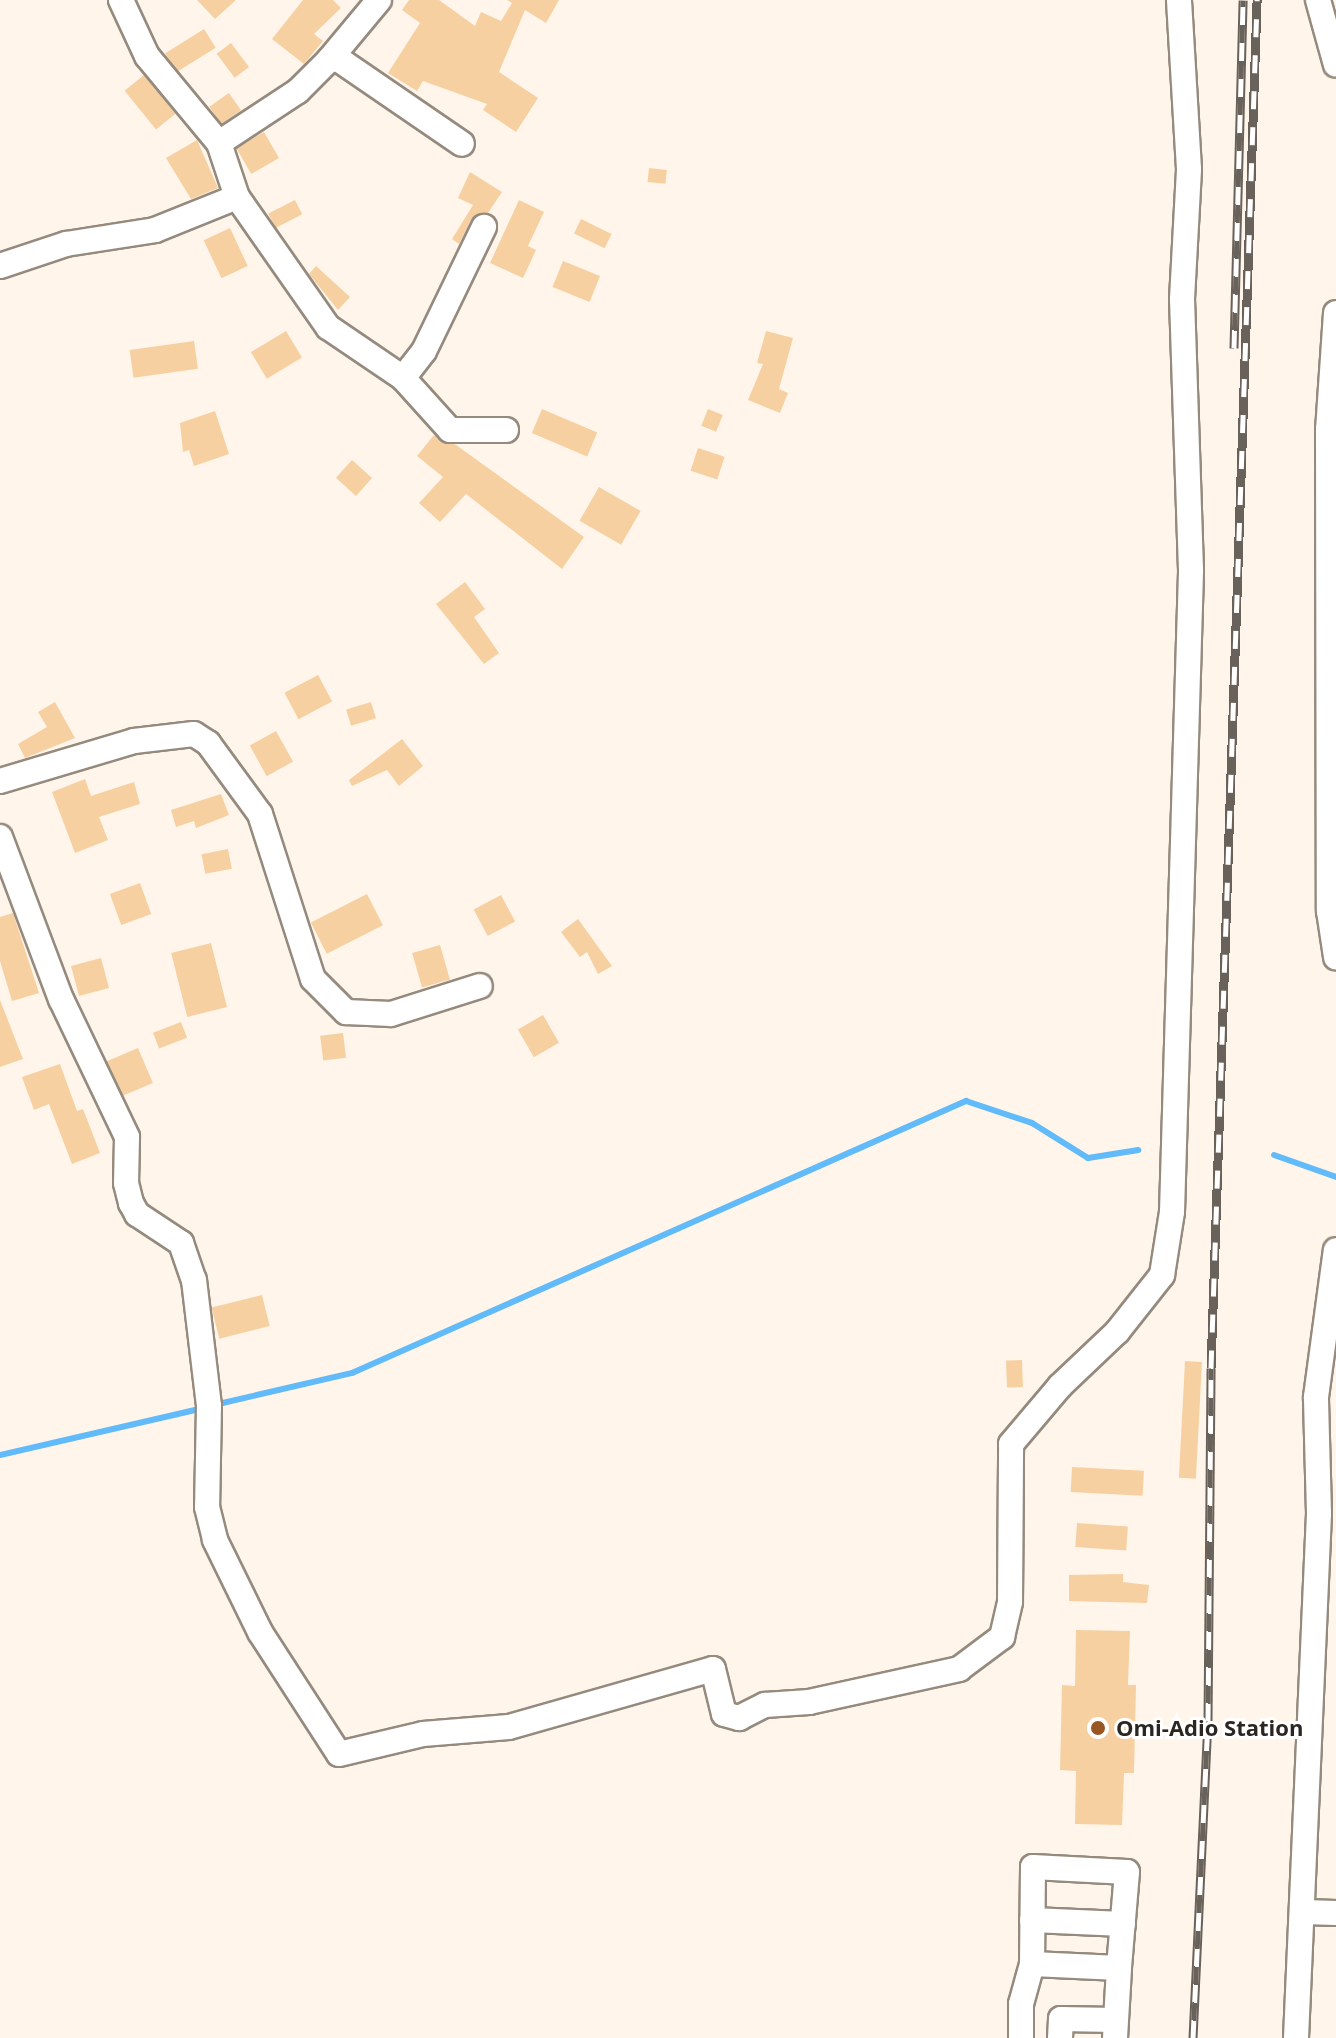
<!DOCTYPE html>
<html>
<head>
<meta charset="utf-8">
<style>
  body { margin:0 }
  #map { position:relative; width:1336px; height:2038px; overflow:hidden; background:#fff5ea; font-family:"Open Sans",sans-serif }
  div>[style] { position:absolute }
  [style*='--x'] { left:calc(var(--x)*1px); top:calc(var(--y)*1px); width:calc(var(--w)*1px); rotate:calc(var(--a)*1deg) }
  .stream>* { height:6px; margin:-3px; padding:0 3px; transform-origin:3px; border-radius:3px; background:#61baf9 }
  .building>* { inset:0; background:#f7d0a1; transform-origin:0 0 }
  .roads { filter:drop-shadow(2px 0 #958a7e) drop-shadow(-2px 0 #958a7e) drop-shadow(0 2px #958a7e) drop-shadow(0 -2px #958a7e) }
  .minor>* { height:24px; margin:-12px; padding:0 12px; transform-origin:12px; border-radius:12px; background:#fff }
  .rail>* { height:9px; margin-top:-4.5px; transform-origin:0; background:repeating-linear-gradient(90deg,#fff 0 18px,#69625b 0 36px); box-sizing:border-box; border-block:2px solid #69625b }
  .dots>* { width:22px; height:22px; translate:-50% -50%; box-sizing:border-box; border:4px solid #fff; border-radius:50% }
  span { translate:-50% -50%; white-space:nowrap; text-align:center; line-height:1.15; -webkit-text-stroke:6px #fff; paint-order:stroke }
  .poi-label { font-size:22px; color:#2b2621; font-weight:700 }
  .left { translate:0 -50%; text-align:left }
</style>
</head>
<body>
<div id="map">
  <div class="stream">
    <div style="--x:1274;--y:1155;--w:66;--a:19.5"></div>
    <div style="--x:214;--y:1405;--w:142;--a:-13.1"></div>
    <div style="--x:352;--y:1373;--w:672;--a:-23.89"></div>
    <div style="--x:966;--y:1101;--w:70;--a:18.4"></div>
    <div style="--x:1032;--y:1123;--w:66;--a:32"></div>
    <div style="--x:1088;--y:1158;--w:51;--a:-9.1"></div>
    <div style="--x:0;--y:1455;--w:208;--a:-13"></div>
  </div>
  <div class="building">
    <div style="clip-path:polygon(197px 0,236px 0,215px 19px)"></div>
    <div style="clip-path:polygon(303px 0,333px 0,341px 8px,314px 34px,323px 41px,304px 64px,272px 39px)"></div>
    <div style="clip-path:polygon(409px 0,439px 0,475px 26px,481px 12px,501px 21px,512px 3px,507px 0,559px 0,546px 23px,525px 10px,499px 72px,538px 98px,516px 132px,483px 110px,487px 104px,423px 81px,417px 91px,388px 73px,420px 23px,402px 10px)"></div>
    <div style="left:204px;top:29px;width:22px;height:46px;rotate:58deg"></div>
    <div style="left:231px;top:43px;width:30px;height:18px;rotate:53deg"></div>
    <div style="left:144px;top:75px;width:50px;height:25px;rotate:51deg"></div>
    <div style="left:229px;top:93px;width:21px;height:24px;rotate:55deg"></div>
    <div style="left:264px;top:132px;width:30px;height:32px;rotate:60deg"></div>
    <div style="clip-path:polygon(197px 140px,218px 188px,191px 199px,166px 158px)"></div>
    <div style="left:649px;top:168px;width:18px;height:14px;rotate:6deg"></div>
    <div style="clip-path:polygon(470px 172px,502px 192px,488px 213px,471px 220px,459px 244px,452px 239px,473px 205px,458px 198px)"></div>
    <div style="left:295px;top:200px;width:16px;height:30px;rotate:63deg"></div>
    <div style="clip-path:polygon(519px 200px,544px 212px,528px 246px,536px 250px,523px 278px,490px 263px)"></div>
    <div style="left:581px;top:219px;width:34px;height:16px;rotate:26deg"></div>
    <div style="left:230px;top:228px;width:42px;height:29px;rotate:65deg"></div>
    <div style="left:563px;top:261px;width:40px;height:28px;rotate:22deg"></div>
    <div style="clip-path:polygon(316px 266px,350px 297px,338px 310px,309px 274px)"></div>
    <div style="left:286px;top:331px;width:31px;height:41px;rotate:59deg"></div>
    <div style="clip-path:polygon(766px 331px,793px 338px,779px 389px,788px 393px,780px 413px,748px 400px,763px 364px,757px 363px)"></div>
    <div style="left:194px;top:341px;width:28px;height:65px;rotate:82deg"></div>
    <div style="left:542px;top:409px;width:60px;height:26px;rotate:23deg"></div>
    <div style="left:708px;top:409px;width:16px;height:18px;rotate:22deg"></div>
    <div style="clip-path:polygon(215px 411px,229px 454px,194px 466px,189px 450px,183px 452px,180px 423px)"></div>
    <div style="clip-path:polygon(434px 435px,456px 445px,584px 537px,562px 569px,466px 494px,440px 522px,419px 503px,443px 477px,417px 456px)"></div>
    <div style="left:698px;top:448px;width:28px;height:24px;rotate:18deg"></div>
    <div style="left:352px;top:460px;width:27px;height:24px;rotate:42deg"></div>
    <div style="left:599px;top:487px;width:48px;height:39px;rotate:30deg"></div>
    <div style="clip-path:polygon(465px 582px,485px 609px,474px 617px,499px 653px,484px 664px,436px 604px)"></div>
    <div style="left:318px;top:675px;width:30px;height:38px;rotate:62deg"></div>
    <div style="clip-path:polygon(55px 702px,75px 738px,25px 758px,18px 744px,47px 727px,38px 712px)"></div>
    <div style="left:371px;top:702px;width:17px;height:26px;rotate:73deg"></div>
    <div style="left:276px;top:731px;width:35px;height:30px;rotate:61deg"></div>
    <div style="clip-path:polygon(402px 739px,423px 766px,399px 786px,387px 770px,352px 786px,349px 780px)"></div>
    <div style="clip-path:polygon(85px 779px,91px 796px,134px 782px,140px 804px,99px 817px,108px 840px,75px 853px,52px 792px)"></div>
    <div style="clip-path:polygon(221px 794px,229px 815px,196px 828px,194px 821px,176px 827px,171px 810px)"></div>
    <div style="left:228px;top:849px;width:20px;height:27px;rotate:79deg"></div>
    <div style="left:140px;top:883px;width:33px;height:32px;rotate:70deg"></div>
    <div style="left:367px;top:894px;width:35px;height:63px;rotate:63deg"></div>
    <div style="left:501px;top:895px;width:30px;height:31px;rotate:62deg"></div>
    <div style="clip-path:polygon(13px 913px,39px 993px,12px 1001px,0 961px,0 917px)"></div>
    <div style="clip-path:polygon(578px 919px,612px 966px,598px 974px,587px 952px,580px 957px,561px 932px)"></div>
    <div style="left:211px;top:943px;width:66px;height:41px;rotate:76deg"></div>
    <div style="left:440px;top:945px;width:36px;height:29px;rotate:74deg"></div>
    <div style="left:101px;top:958px;width:31px;height:31px;rotate:75deg"></div>
    <div style="clip-path:polygon(0 1000px,23px 1059px,0 1067px)"></div>
    <div style="left:543px;top:1015px;width:32px;height:29px;rotate:60deg"></div>
    <div style="left:181px;top:1022px;width:17px;height:30px;rotate:69deg"></div>
    <div style="left:343px;top:1033px;width:25px;height:23px;rotate:83deg"></div>
    <div style="left:138px;top:1048px;width:38px;height:34px;rotate:67deg"></div>
    <div style="clip-path:polygon(60px 1064px,77px 1111px,83px 1109px,100px 1153px,72px 1164px,49px 1104px,34px 1110px,22px 1077px)"></div>
    <div style="left:262px;top:1295px;width:32px;height:52px;rotate:76deg"></div>
    <div style="left:1022px;top:1360px;width:27px;height:16px;rotate:88deg"></div>
    <div style="left:1185px;top:1361px;width:17px;height:117px;rotate:3deg"></div>
    <div style="left:1072px;top:1467px;width:72px;height:25px;rotate:3deg"></div>
    <div style="left:1077px;top:1523px;width:51px;height:24px;rotate:4deg"></div>
    <div style="clip-path:polygon(1123px 1574px,1123px 1582px,1149px 1585px,1147px 1603px,1069px 1601px,1069px 1575px)"></div>
    <div style="clip-path:polygon(1076px 1630px,1130px 1631px,1128px 1685px,1136px 1685px,1134px 1773px,1124px 1773px,1122px 1825px,1075px 1824px,1076px 1771px,1060px 1770px,1062px 1685px,1075px 1686px)"></div>
  </div>
  <div class="roads">
    <div class="minor">
      <div style="--x:121;--y:0;--w:62;--a:65.1"></div>
      <div style="--x:147;--y:56;--w:113;--a:50.4"></div>
      <div style="--x:219;--y:143;--w:57;--a:71.6"></div>
      <div style="--x:237;--y:197;--w:159;--a:55"></div>
      <div style="--x:328;--y:327;--w:91;--a:34.2"></div>
      <div style="--x:403;--y:378;--w:70;--a:47.9"></div>
      <div style="--x:450;--y:430;--w:56;--a:0"></div>
      <div style="--x:1318;--y:0;--w:67;--a:74.5"></div>
      <div style="--x:329;--y:60;--w:78;--a:-50.2"></div>
      <div style="--x:219;--y:143;--w:95;--a:-33.4"></div>
      <div style="--x:298;--y:91;--w:44;--a:-45"></div>
      <div style="--x:329;--y:60;--w:9;--a:-6"></div>
      <div style="--x:338;--y:59;--w:150;--a:34.4"></div>
      <div style="--x:0;--y:266;--w:70;--a:-18.4"></div>
      <div style="--x:66;--y:244;--w:90;--a:-8.9"></div>
      <div style="--x:155;--y:230;--w:88;--a:-21.9"></div>
      <div style="--x:1336;--y:313;--w:116;--a:93.9"></div>
      <div style="--x:1328;--y:429;--w:482;--a:89.9"></div>
      <div style="--x:1329;--y:911;--w:47;--a:81.3"></div>
      <div style="--x:403;--y:378;--w:34;--a:-52"></div>
      <div style="--x:424;--y:351;--w:138;--a:-64.2"></div>
      <div style="--x:0;--y:781;--w:140;--a:-16.6"></div>
      <div style="--x:134;--y:741;--w:60;--a:-6.7"></div>
      <div style="--x:194;--y:734;--w:17;--a:33"></div>
      <div style="--x:208;--y:743;--w:88;--a:53.8"></div>
      <div style="--x:260;--y:814;--w:173;--a:72.2"></div>
      <div style="--x:313;--y:979;--w:47;--a:45"></div>
      <div style="--x:346;--y:1012;--w:45;--a:2.5"></div>
      <div style="--x:391;--y:1014;--w:93;--a:-17.5"></div>
      <div style="--x:0;--y:837;--w:173;--a:69.4"></div>
      <div style="--x:61;--y:999;--w:153;--a:64.4"></div>
      <div style="--x:127;--y:1137;--w:46;--a:91.2"></div>
      <div style="--x:126;--y:1183;--w:21;--a:76"></div>
      <div style="--x:131;--y:1203;--w:13;--a:61"></div>
      <div style="--x:137;--y:1214;--w:53;--a:33.4"></div>
      <div style="--x:181;--y:1243;--w:39;--a:71"></div>
      <div style="--x:194;--y:1280;--w:127;--a:83.2"></div>
      <div style="--x:209;--y:1406;--w:101;--a:91.1"></div>
      <div style="--x:207;--y:1507;--w:34;--a:76"></div>
      <div style="--x:215;--y:1540;--w:102;--a:63.9"></div>
      <div style="--x:260;--y:1632;--w:145;--a:57.1"></div>
      <div style="--x:339;--y:1754;--w:86;--a:-13.4"></div>
      <div style="--x:423;--y:1734;--w:86;--a:-4.7"></div>
      <div style="--x:509;--y:1727;--w:212;--a:-15.9"></div>
      <div style="--x:713;--y:1669;--w:46;--a:76.3"></div>
      <div style="--x:724;--y:1714;--w:16;--a:15"></div>
      <div style="--x:739;--y:1718;--w:29;--a:-27"></div>
      <div style="--x:765;--y:1705;--w:44;--a:-3.9"></div>
      <div style="--x:809;--y:1702;--w:154;--a:-12.4"></div>
      <div style="--x:959;--y:1669;--w:54;--a:-36.7"></div>
      <div style="--x:1002;--y:1637;--w:36;--a:-77"></div>
      <div style="--x:1010;--y:1602;--w:158;--a:-89.6"></div>
      <div style="--x:1011;--y:1444;--w:76;--a:-49.8"></div>
      <div style="--x:1060;--y:1386;--w:79;--a:-43.5"></div>
      <div style="--x:1117;--y:1332;--w:73;--a:-51.7"></div>
      <div style="--x:1162;--y:1275;--w:64;--a:-81"></div>
      <div style="--x:1172;--y:1212;--w:642;--a:-88.3"></div>
      <div style="--x:1191;--y:570;--w:271;--a:-91.9"></div>
      <div style="--x:1182;--y:299;--w:130;--a:-86.9"></div>
      <div style="--x:1189;--y:169;--w:169;--a:-93.4"></div>
      <div style="--x:1304;--y:1912;--w:32;--a:2"></div>
      <div style="--x:1032;--y:1920;--w:91;--a:2.5"></div>
      <div style="--x:1021;--y:2038;--w:34;--a:-90"></div>
      <div style="--x:1021;--y:2004;--w:41;--a:-74.6"></div>
      <div style="--x:1032;--y:1964;--w:97;--a:-89.4"></div>
      <div style="--x:1033;--y:1867;--w:94;--a:3"></div>
      <div style="--x:1127;--y:1872;--w:96;--a:94.8"></div>
      <div style="--x:1119;--y:1968;--w:87;--a:-177.4"></div>
      <div style="--x:1060;--y:2038;--w:19;--a:-87"></div>
      <div style="--x:1061;--y:2019;--w:54;--a:1.1"></div>
      <div style="--x:1115;--y:2038;--w:70;--a:-86.7"></div>
      <div style="--x:1296;--y:2038;--w:525;--a:-87.49"></div>
      <div style="--x:1319;--y:1514;--w:117;--a:-91.5"></div>
      <div style="--x:1316;--y:1397;--w:148;--a:-82.3"></div>
    </div>
  </div>
  <div class="rail">
    <div style="--x:1234;--y:348;--w:348;--a:-88.5"></div>
    <div style="--x:1193;--y:2038;--w:317;--a:-87.3"></div>
    <div style="--x:1208;--y:1721;--w:353;--a:-89.5"></div>
    <div style="--x:1211;--y:1368;--w:1369;--a:-88.07"></div>
  </div>
  <div class="dots">
    <div style="left:1098px;top:1728px;background:#985623"></div>
  </div>
  <div class="poi-label">
    <span class="left" style="left:1116px;top:1728px">Omi-Adio Station</span>
  </div>
</div>
</body>
</html>
